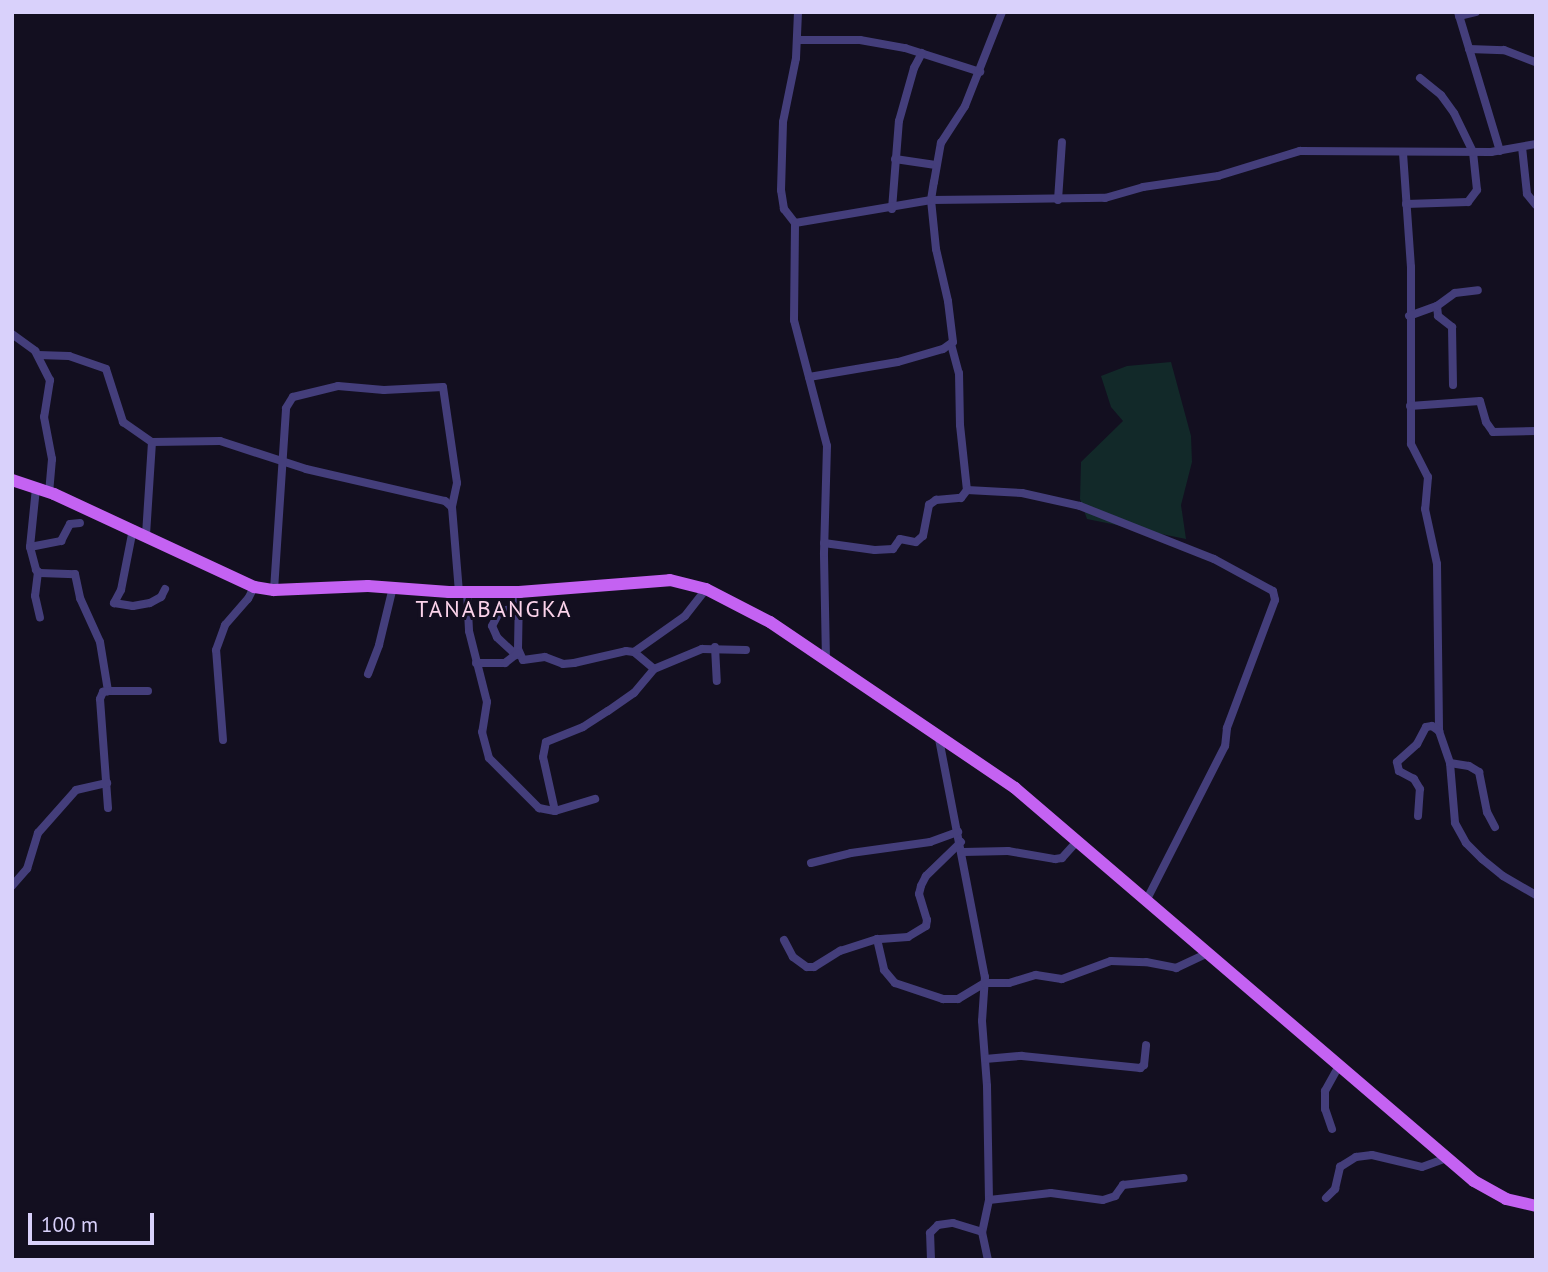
<!DOCTYPE html>
<html>
<head>
<meta charset="utf-8">
<style>
  body { margin:0 }
  #map { position:relative; width:1548px; height:1272px; overflow:hidden; background:#130f20; font-family:"PT Sans",sans-serif }
  div>[style] { position:absolute }
  [style*='--x'] { left:calc(var(--x)*1px); top:calc(var(--y)*1px); width:calc(var(--w)*1px); rotate:calc(var(--a)*1deg) }
  .green>* { inset:0; background:#122929 }
  .minor>* { height:8px; margin:-4px; padding:0 4px; transform-origin:4px; border-radius:4px; background:#443e7b }
  .primary>* { height:12px; margin:-6px; padding:0 6px; transform-origin:6px; border-radius:6px; background:#c462f2 }
  span { translate:-50% -50%; white-space:nowrap; text-align:center; line-height:1.15; -webkit-text-stroke:6px #130f20; paint-order:stroke }
  .quarter-label { font-size:23px; color:#fbd3ea; letter-spacing:2px }
  .frame { position:absolute; inset:0; border:14px solid #d9d1fb; pointer-events:none }
  .scale { position:absolute; left:28px; top:1213px; width:126px; height:32px; box-sizing:border-box; border:4px solid #d9d1fb; border-top:0; padding-left:9px; font-size:21px; line-height:24px; white-space:nowrap; color:#d9d1fb; -webkit-text-stroke:5px #130f20; paint-order:stroke }
</style>
</head>
<body>
<div id="map">
  <div class="green">
    <div style="clip-path:polygon(1171px 362px,1191px 436px,1192px 462px,1181px 505px,1186px 539px,1087px 519px,1080px 499px,1081px 462px,1123px 421px,1111px 407px,1101px 376px,1127px 366px)"></div>
  </div>
  <div class="minor">
    <div style="--x:1458;--y:12;--w:145;--a:73.2"></div>
    <div style="--x:1459;--y:16;--w:17;--a:-13"></div>
    <div style="--x:797;--y:40;--w:63;--a:0"></div>
    <div style="--x:860;--y:40;--w:46;--a:10.1"></div>
    <div style="--x:905;--y:48;--w:79;--a:17.7"></div>
    <div style="--x:1469;--y:49;--w:35;--a:2"></div>
    <div style="--x:1504;--y:50;--w:34;--a:21"></div>
    <div style="--x:1522;--y:147;--w:47;--a:83.9"></div>
    <div style="--x:1527;--y:194;--w:14;--a:51"></div>
    <div style="--x:1403;--y:153;--w:114;--a:86"></div>
    <div style="--x:1411;--y:267;--w:177;--a:90"></div>
    <div style="--x:1411;--y:444;--w:37;--a:63"></div>
    <div style="--x:1428;--y:477;--w:32;--a:95"></div>
    <div style="--x:1425;--y:509;--w:56;--a:77.7"></div>
    <div style="--x:1437;--y:564;--w:167;--a:89.3"></div>
    <div style="--x:1439;--y:731;--w:34;--a:71"></div>
    <div style="--x:1450;--y:763;--w:60;--a:85.2"></div>
    <div style="--x:1455;--y:823;--w:23;--a:61"></div>
    <div style="--x:1466;--y:843;--w:23;--a:45"></div>
    <div style="--x:1482;--y:859;--w:27;--a:39"></div>
    <div style="--x:1503;--y:876;--w:38;--a:30"></div>
    <div style="--x:895;--y:159;--w:41;--a:8.3"></div>
    <div style="--x:1058;--y:200;--w:58;--a:-86.1"></div>
    <div style="--x:1406;--y:204;--w:62;--a:-1.8"></div>
    <div style="--x:1468;--y:202;--w:15;--a:-53"></div>
    <div style="--x:1477;--y:190;--w:38;--a:-96"></div>
    <div style="--x:1473;--y:152;--w:43;--a:-116"></div>
    <div style="--x:1454;--y:113;--w:22;--a:-126"></div>
    <div style="--x:1441;--y:95;--w:27;--a:-141"></div>
    <div style="--x:892;--y:209;--w:88;--a:-85.5"></div>
    <div style="--x:899;--y:121;--w:55;--a:-74.2"></div>
    <div style="--x:914;--y:68;--w:17;--a:-62"></div>
    <div style="--x:795;--y:223;--w:18;--a:-128"></div>
    <div style="--x:784;--y:209;--w:19;--a:-99"></div>
    <div style="--x:781;--y:190;--w:68;--a:-88.3"></div>
    <div style="--x:783;--y:122;--w:65;--a:-78.5"></div>
    <div style="--x:796;--y:58;--w:46;--a:-87.5"></div>
    <div style="--x:1437;--y:306;--w:10;--a:84"></div>
    <div style="--x:1438;--y:316;--w:18;--a:38"></div>
    <div style="--x:1452;--y:327;--w:58;--a:89"></div>
    <div style="--x:1409;--y:316;--w:30;--a:-20"></div>
    <div style="--x:1437;--y:306;--w:22;--a:-36"></div>
    <div style="--x:1455;--y:293;--w:23;--a:-7"></div>
    <div style="--x:12;--y:334;--w:29;--a:36"></div>
    <div style="--x:35;--y:351;--w:33;--a:63"></div>
    <div style="--x:50;--y:380;--w:37;--a:99"></div>
    <div style="--x:44;--y:417;--w:43;--a:79.2"></div>
    <div style="--x:52;--y:459;--w:33;--a:95"></div>
    <div style="--x:951;--y:344;--w:30;--a:75"></div>
    <div style="--x:959;--y:373;--w:52;--a:88.9"></div>
    <div style="--x:960;--y:425;--w:65;--a:83.9"></div>
    <div style="--x:967;--y:490;--w:55;--a:3.1"></div>
    <div style="--x:1022;--y:493;--w:59;--a:12.6"></div>
    <div style="--x:1080;--y:506;--w:144;--a:21.6"></div>
    <div style="--x:1214;--y:559;--w:67;--a:28.5"></div>
    <div style="--x:1273;--y:591;--w:9;--a:77"></div>
    <div style="--x:1275;--y:600;--w:137;--a:110.6"></div>
    <div style="--x:1227;--y:728;--w:18;--a:96"></div>
    <div style="--x:1225;--y:746;--w:172;--a:117"></div>
    <div style="--x:38;--y:355;--w:31;--a:2"></div>
    <div style="--x:69;--y:356;--w:39;--a:19"></div>
    <div style="--x:106;--y:369;--w:56;--a:72.2"></div>
    <div style="--x:123;--y:422;--w:35;--a:35"></div>
    <div style="--x:152;--y:442;--w:93;--a:93.7"></div>
    <div style="--x:809;--y:377;--w:90;--a:-9.6"></div>
    <div style="--x:898;--y:362;--w:47;--a:-16.1"></div>
    <div style="--x:943;--y:349;--w:12;--a:-35"></div>
    <div style="--x:953;--y:342;--w:41;--a:-97"></div>
    <div style="--x:948;--y:301;--w:53;--a:-103"></div>
    <div style="--x:936;--y:249;--w:49;--a:-95.8"></div>
    <div style="--x:931;--y:200;--w:18;--a:-81"></div>
    <div style="--x:934;--y:182;--w:40;--a:-80"></div>
    <div style="--x:941;--y:143;--w:44;--a:-57"></div>
    <div style="--x:965;--y:106;--w:101;--a:-68.5"></div>
    <div style="--x:1410;--y:406;--w:70;--a:-4.1"></div>
    <div style="--x:1480;--y:401;--w:22;--a:74"></div>
    <div style="--x:1486;--y:422;--w:12;--a:55"></div>
    <div style="--x:1493;--y:432;--w:43;--a:-1.3"></div>
    <div style="--x:152;--y:442;--w:68;--a:-0.8"></div>
    <div style="--x:220;--y:441;--w:90;--a:18"></div>
    <div style="--x:306;--y:469;--w:143;--a:13"></div>
    <div style="--x:445;--y:501;--w:9;--a:41"></div>
    <div style="--x:452;--y:507;--w:85;--a:85.3"></div>
    <div style="--x:36;--y:488;--w:59;--a:95.8"></div>
    <div style="--x:30;--y:547;--w:24;--a:75"></div>
    <div style="--x:36;--y:570;--w:5;--a:37"></div>
    <div style="--x:40;--y:573;--w:35;--a:2"></div>
    <div style="--x:75;--y:574;--w:25;--a:78"></div>
    <div style="--x:80;--y:598;--w:48;--a:65.6"></div>
    <div style="--x:100;--y:642;--w:50;--a:80.7"></div>
    <div style="--x:108;--y:691;--w:40;--a:0"></div>
    <div style="--x:133;--y:529;--w:62;--a:101.1"></div>
    <div style="--x:121;--y:590;--w:15;--a:118"></div>
    <div style="--x:114;--y:603;--w:19;--a:9"></div>
    <div style="--x:133;--y:606;--w:17;--a:-10"></div>
    <div style="--x:150;--y:603;--w:13;--a:-29"></div>
    <div style="--x:161;--y:597;--w:9;--a:-63"></div>
    <div style="--x:824;--y:543;--w:51;--a:7.8"></div>
    <div style="--x:875;--y:550;--w:18;--a:-3"></div>
    <div style="--x:893;--y:549;--w:12;--a:-55"></div>
    <div style="--x:900;--y:539;--w:16;--a:11"></div>
    <div style="--x:916;--y:542;--w:9;--a:-41"></div>
    <div style="--x:923;--y:536;--w:32;--a:-79"></div>
    <div style="--x:929;--y:505;--w:9;--a:-36"></div>
    <div style="--x:936;--y:500;--w:25;--a:-5"></div>
    <div style="--x:961;--y:498;--w:10;--a:-53"></div>
    <div style="--x:30;--y:547;--w:32;--a:-11"></div>
    <div style="--x:61;--y:541;--w:19;--a:-62"></div>
    <div style="--x:70;--y:524;--w:10;--a:-6"></div>
    <div style="--x:38;--y:572;--w:24;--a:97"></div>
    <div style="--x:35;--y:596;--w:22;--a:77"></div>
    <div style="--x:274;--y:590;--w:182;--a:-86.2"></div>
    <div style="--x:286;--y:408;--w:13;--a:-58"></div>
    <div style="--x:293;--y:397;--w:46;--a:-13.7"></div>
    <div style="--x:338;--y:386;--w:46;--a:5"></div>
    <div style="--x:384;--y:390;--w:59;--a:-2.9"></div>
    <div style="--x:443;--y:387;--w:97;--a:81.7"></div>
    <div style="--x:457;--y:483;--w:25;--a:102"></div>
    <div style="--x:467;--y:592;--w:39;--a:87"></div>
    <div style="--x:469;--y:631;--w:73;--a:75.8"></div>
    <div style="--x:487;--y:702;--w:30;--a:99"></div>
    <div style="--x:482;--y:732;--w:27;--a:75"></div>
    <div style="--x:489;--y:758;--w:71;--a:45"></div>
    <div style="--x:539;--y:808;--w:16;--a:11"></div>
    <div style="--x:555;--y:811;--w:42;--a:-16.7"></div>
    <div style="--x:519;--y:592;--w:57;--a:91"></div>
    <div style="--x:518;--y:649;--w:12;--a:66"></div>
    <div style="--x:523;--y:660;--w:22;--a:-8"></div>
    <div style="--x:545;--y:657;--w:19;--a:21"></div>
    <div style="--x:563;--y:664;--w:11;--a:-5"></div>
    <div style="--x:574;--y:663;--w:53;--a:-13"></div>
    <div style="--x:626;--y:651;--w:8;--a:7"></div>
    <div style="--x:634;--y:652;--w:26;--a:40"></div>
    <div style="--x:654;--y:669;--w:52;--a:-22.6"></div>
    <div style="--x:702;--y:649;--w:44;--a:1.3"></div>
    <div style="--x:715;--y:647;--w:34;--a:87"></div>
    <div style="--x:634;--y:652;--w:62;--a:-35.2"></div>
    <div style="--x:685;--y:616;--w:34;--a:-52"></div>
    <div style="--x:516;--y:655;--w:26;--a:-137"></div>
    <div style="--x:497;--y:637;--w:12;--a:-114"></div>
    <div style="--x:492;--y:626;--w:17;--a:-62"></div>
    <div style="--x:500;--y:611;--w:17;--a:-10"></div>
    <div style="--x:826;--y:660;--w:107;--a:-91.1"></div>
    <div style="--x:824;--y:553;--w:107;--a:-88.4"></div>
    <div style="--x:827;--y:446;--w:130;--a:-104.7"></div>
    <div style="--x:794;--y:320;--w:97;--a:-89.4"></div>
    <div style="--x:795;--y:223;--w:138;--a:-9.6"></div>
    <div style="--x:931;--y:200;--w:174;--a:-0.7"></div>
    <div style="--x:1105;--y:198;--w:40;--a:-16"></div>
    <div style="--x:1143;--y:187;--w:76;--a:-8.3"></div>
    <div style="--x:1218;--y:176;--w:86;--a:-17"></div>
    <div style="--x:1300;--y:151;--w:191;--a:0.3"></div>
    <div style="--x:1491;--y:152;--w:46;--a:-10.1"></div>
    <div style="--x:476;--y:663;--w:29;--a:0"></div>
    <div style="--x:505;--y:663;--w:16;--a:-38"></div>
    <div style="--x:368;--y:674;--w:31;--a:-69"></div>
    <div style="--x:379;--y:645;--w:60;--a:-76.4"></div>
    <div style="--x:939;--y:739;--w:242;--a:79.1"></div>
    <div style="--x:985;--y:977;--w:44;--a:93.9"></div>
    <div style="--x:982;--y:1021;--w:65;--a:85.6"></div>
    <div style="--x:987;--y:1086;--w:114;--a:89"></div>
    <div style="--x:989;--y:1200;--w:33;--a:102"></div>
    <div style="--x:982;--y:1232;--w:29;--a:78"></div>
    <div style="--x:223;--y:740;--w:90;--a:-94.4"></div>
    <div style="--x:216;--y:650;--w:27;--a:-70"></div>
    <div style="--x:225;--y:625;--w:35;--a:-49"></div>
    <div style="--x:248;--y:599;--w:13;--a:-63"></div>
    <div style="--x:1450;--y:763;--w:19;--a:9"></div>
    <div style="--x:1469;--y:766;--w:12;--a:31"></div>
    <div style="--x:1479;--y:772;--w:41;--a:78.7"></div>
    <div style="--x:1487;--y:812;--w:17;--a:62"></div>
    <div style="--x:108;--y:808;--w:109;--a:-94.2"></div>
    <div style="--x:100;--y:699;--w:8;--a:-67"></div>
    <div style="--x:103;--y:692;--w:5;--a:-11"></div>
    <div style="--x:555;--y:811;--w:55;--a:-102.5"></div>
    <div style="--x:543;--y:757;--w:15;--a:-79"></div>
    <div style="--x:546;--y:742;--w:40;--a:-22"></div>
    <div style="--x:583;--y:727;--w:30;--a:-33"></div>
    <div style="--x:608;--y:711;--w:32;--a:-35"></div>
    <div style="--x:634;--y:693;--w:31;--a:-50"></div>
    <div style="--x:1418;--y:816;--w:27;--a:-86"></div>
    <div style="--x:1420;--y:789;--w:12;--a:-121"></div>
    <div style="--x:1414;--y:779;--w:17;--a:-152"></div>
    <div style="--x:1399;--y:771;--w:9;--a:-103"></div>
    <div style="--x:1397;--y:762;--w:27;--a:-42"></div>
    <div style="--x:1417;--y:744;--w:19;--a:-62"></div>
    <div style="--x:1426;--y:727;--w:6;--a:-9"></div>
    <div style="--x:1432;--y:726;--w:9;--a:36"></div>
    <div style="--x:961;--y:842;--w:49;--a:135.8"></div>
    <div style="--x:926;--y:876;--w:11;--a:117"></div>
    <div style="--x:921;--y:886;--w:8;--a:104"></div>
    <div style="--x:919;--y:894;--w:27;--a:73"></div>
    <div style="--x:927;--y:920;--w:6;--a:99"></div>
    <div style="--x:926;--y:926;--w:21;--a:149"></div>
    <div style="--x:908;--y:937;--w:31;--a:176"></div>
    <div style="--x:877;--y:939;--w:32;--a:77"></div>
    <div style="--x:884;--y:970;--w:17;--a:50"></div>
    <div style="--x:895;--y:983;--w:51;--a:18.4"></div>
    <div style="--x:943;--y:999;--w:15;--a:0"></div>
    <div style="--x:958;--y:999;--w:31;--a:-31"></div>
    <div style="--x:985;--y:983;--w:24;--a:0"></div>
    <div style="--x:1009;--y:983;--w:28;--a:-17"></div>
    <div style="--x:1036;--y:975;--w:26;--a:9"></div>
    <div style="--x:1062;--y:979;--w:52;--a:-20.2"></div>
    <div style="--x:1111;--y:961;--w:35;--a:2"></div>
    <div style="--x:1146;--y:962;--w:31;--a:11"></div>
    <div style="--x:1176;--y:968;--w:35;--a:-25"></div>
    <div style="--x:963;--y:852;--w:45;--a:-1.3"></div>
    <div style="--x:1008;--y:851;--w:48;--a:9.7"></div>
    <div style="--x:1055;--y:859;--w:7;--a:-8"></div>
    <div style="--x:1062;--y:858;--w:24;--a:-48"></div>
    <div style="--x:811;--y:863;--w:41;--a:-14"></div>
    <div style="--x:851;--y:853;--w:80;--a:-7.9"></div>
    <div style="--x:930;--y:842;--w:30;--a:-20"></div>
    <div style="--x:12;--y:886;--w:23;--a:-49"></div>
    <div style="--x:27;--y:869;--w:38;--a:-73"></div>
    <div style="--x:38;--y:833;--w:57;--a:-48.5"></div>
    <div style="--x:76;--y:790;--w:32;--a:-13"></div>
    <div style="--x:784;--y:940;--w:19;--a:62"></div>
    <div style="--x:793;--y:957;--w:17;--a:36"></div>
    <div style="--x:807;--y:967;--w:7;--a:0"></div>
    <div style="--x:814;--y:967;--w:31;--a:-32"></div>
    <div style="--x:840;--y:951;--w:39;--a:-18"></div>
    <div style="--x:985;--y:1059;--w:37;--a:-5"></div>
    <div style="--x:1022;--y:1056;--w:119;--a:5.8"></div>
    <div style="--x:1140;--y:1068;--w:5;--a:-37"></div>
    <div style="--x:1144;--y:1065;--w:20;--a:-84"></div>
    <div style="--x:1332;--y:1129;--w:21;--a:-109"></div>
    <div style="--x:1325;--y:1109;--w:18;--a:-90"></div>
    <div style="--x:1325;--y:1091;--w:29;--a:-61"></div>
    <div style="--x:1326;--y:1198;--w:13;--a:-45"></div>
    <div style="--x:1335;--y:1189;--w:23;--a:-77"></div>
    <div style="--x:1340;--y:1167;--w:19;--a:-32"></div>
    <div style="--x:1356;--y:1157;--w:16;--a:-7"></div>
    <div style="--x:1372;--y:1155;--w:51;--a:13.5"></div>
    <div style="--x:1422;--y:1167;--w:27;--a:-20"></div>
    <div style="--x:989;--y:1200;--w:62;--a:-6.4"></div>
    <div style="--x:1051;--y:1193;--w:52;--a:7.7"></div>
    <div style="--x:1103;--y:1200;--w:13;--a:-18"></div>
    <div style="--x:1115;--y:1196;--w:14;--a:-54"></div>
    <div style="--x:1123;--y:1185;--w:61;--a:-6.5"></div>
    <div style="--x:931;--y:1260;--w:27;--a:-92"></div>
    <div style="--x:930;--y:1233;--w:11;--a:-45"></div>
    <div style="--x:938;--y:1225;--w:15;--a:-8"></div>
    <div style="--x:953;--y:1223;--w:30;--a:17"></div>
  </div>
  <div class="primary">
    <div style="--x:12;--y:480;--w:44;--a:18.4"></div>
    <div style="--x:54;--y:494;--w:221;--a:24.9"></div>
    <div style="--x:254;--y:587;--w:20;--a:9"></div>
    <div style="--x:274;--y:590;--w:94;--a:-2.4"></div>
    <div style="--x:368;--y:586;--w:81;--a:4.2"></div>
    <div style="--x:449;--y:592;--w:70;--a:0"></div>
    <div style="--x:519;--y:592;--w:151;--a:-4.5"></div>
    <div style="--x:670;--y:580;--w:37;--a:14"></div>
    <div style="--x:706;--y:589;--w:72;--a:27.3"></div>
    <div style="--x:770;--y:622;--w:296;--a:34.1"></div>
    <div style="--x:1015;--y:788;--w:604;--a:40.57"></div>
    <div style="--x:1474;--y:1181;--w:37;--a:29"></div>
    <div style="--x:1506;--y:1199;--w:31;--a:13"></div>
  </div>
  <div class="quarter-label">
    <span style="left:494px;top:609px">TANABANGKA</span>
  </div>
  <div class="frame"></div>
  <div class="scale">100 m</div>
</div>
</body>
</html>
